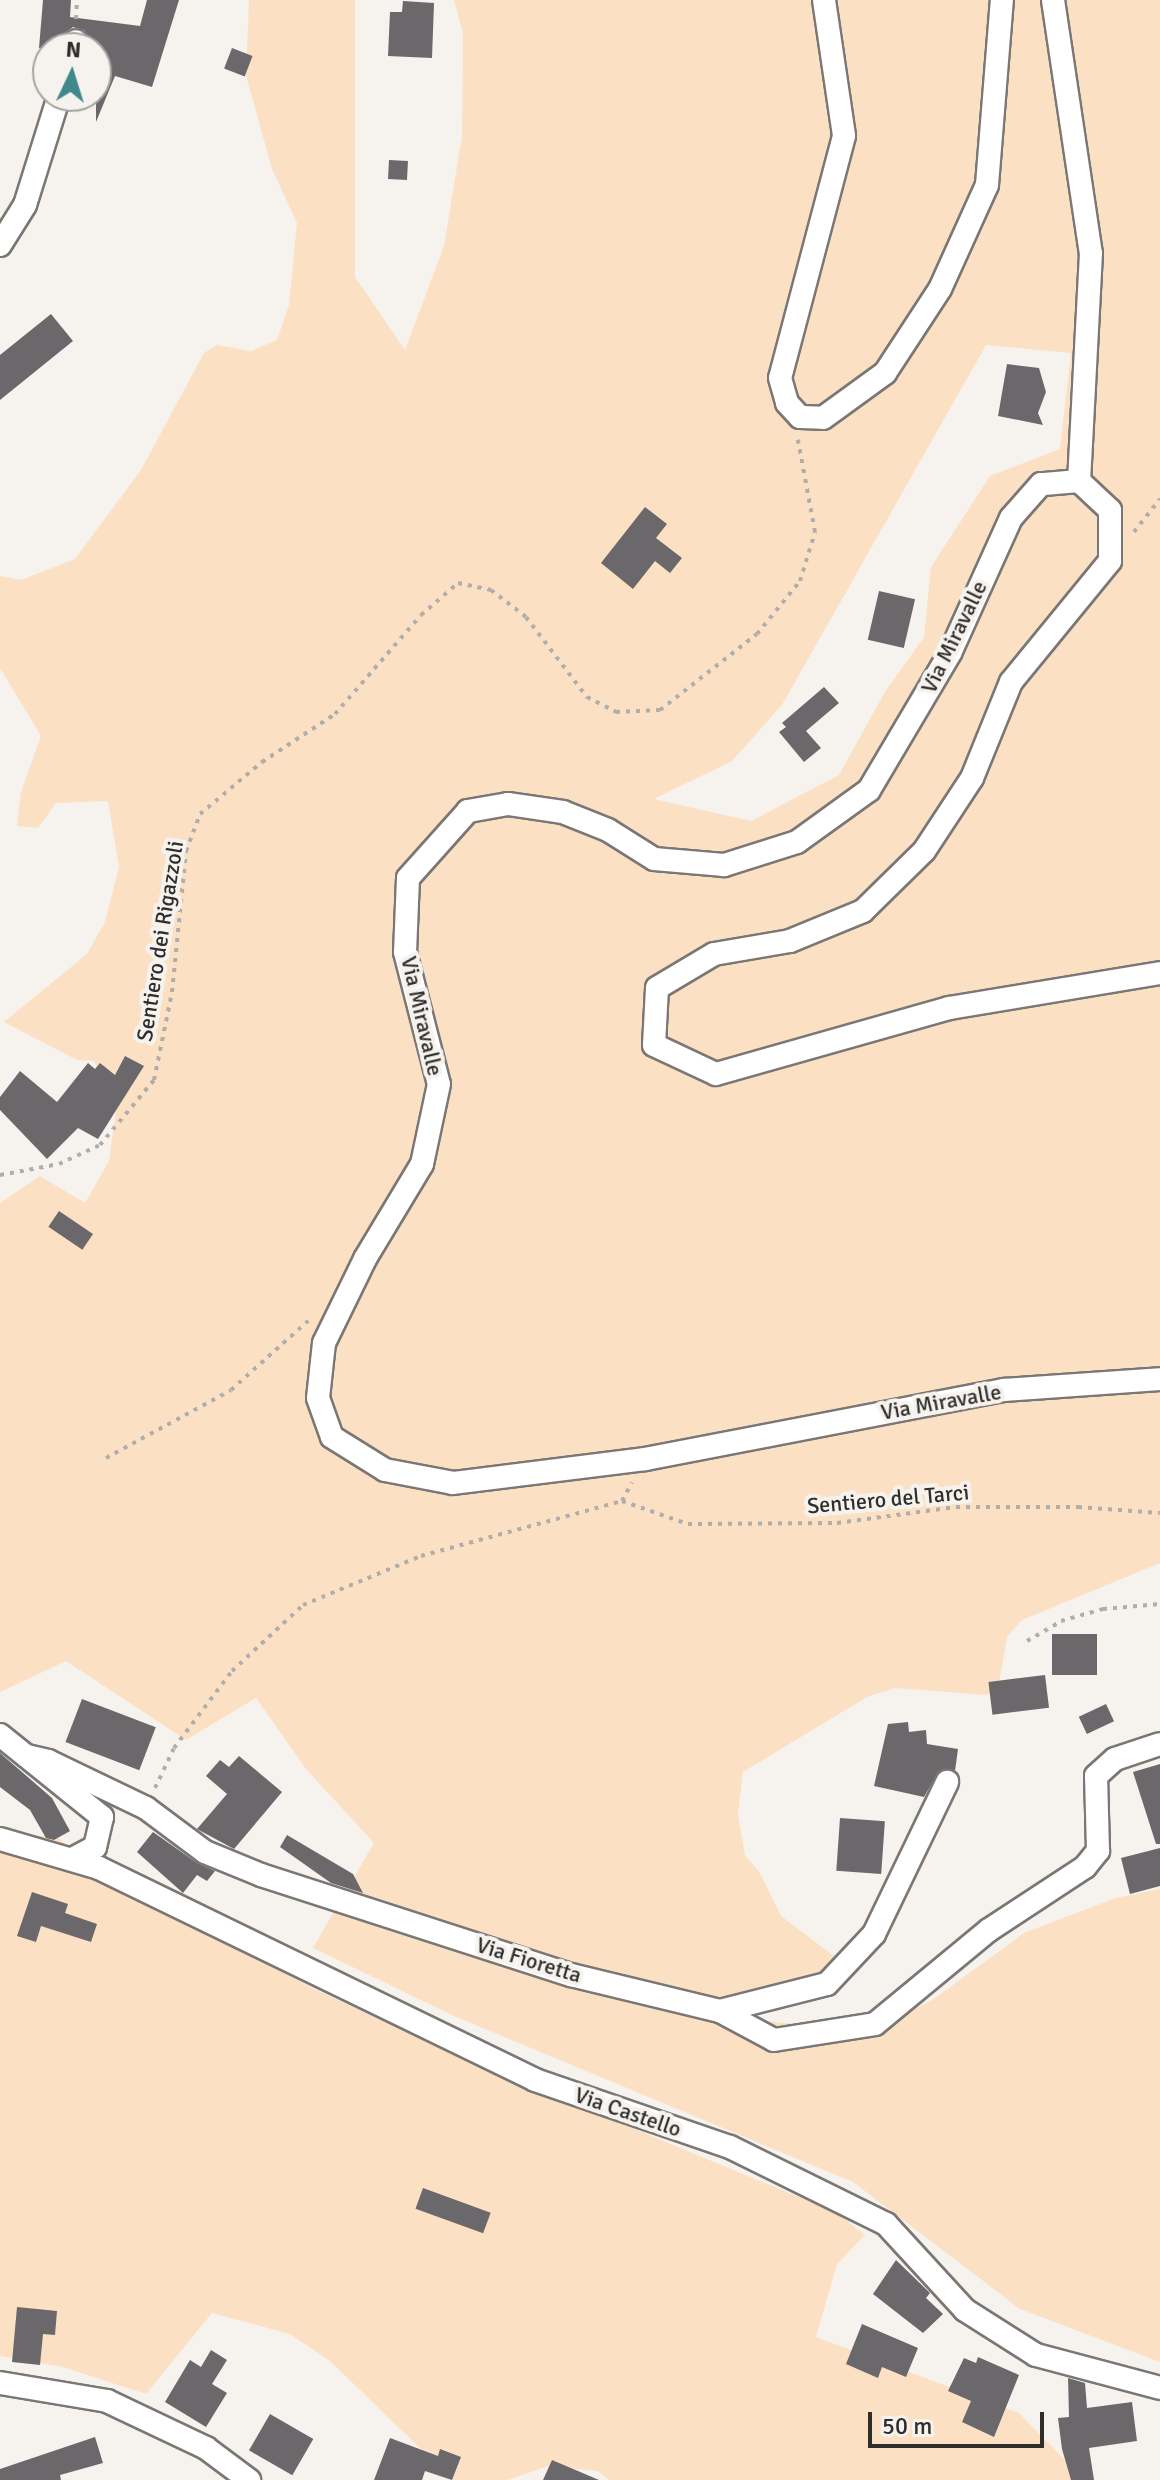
<!DOCTYPE html>
<html>
<head>
<meta charset="utf-8">
<style>
  body { margin:0 }
  #map { position:relative; width:1160px; height:2480px; overflow:hidden; background:#f6f2ee; font-family:Signika,sans-serif }
  div>[style] { position:absolute }
  [style*='--x'] { left:calc(var(--x)*1px); top:calc(var(--y)*1px); width:calc(var(--w)*1px); rotate:calc(var(--a)*1deg) }
  .green>* { inset:0; background:#fce0c4 }
  .building>* { inset:0; background:#6b686b; transform-origin:0 0 }
  .path>* { height:4px; margin-top:-2px; transform-origin:0; background:repeating-linear-gradient(90deg,#b0adaa 0 4px,transparent 0 10px) }
  .roads { filter:drop-shadow(2px 0 #7a7774) drop-shadow(-2px 0 #7a7774) drop-shadow(0 2px #7a7774) drop-shadow(0 -2px #7a7774) }
  .minor>* { height:22px; margin:-11px; padding:0 11px; transform-origin:11px; border-radius:11px; background:#fff }
  span { translate:-50% -50%; white-space:nowrap; text-align:center; line-height:1.15; -webkit-text-stroke:8px #f6f2ee; paint-order:stroke }
  .street-label { font-size:22px; color:#2f2e2c }
  .north { position:absolute; left:32px; top:32px; width:80px; height:80px; box-sizing:border-box; background:#f6f2ee; border:2px solid #a6a4a0; border-radius:50%; rotate:4deg; font-size:22px; font-weight:700; line-height:32px; text-align:center; color:#2f2e2c }
  .north::after { content:''; display:block; margin:auto; width:28px; height:36px; background:#40888d; clip-path:polygon(50% 0,100% 100%,50% 72%,0 100%) }
  .scale { position:absolute; left:868px; top:2412px; width:176px; height:36px; box-sizing:border-box; border:4px solid #2f2e2c; border-top:0; padding-left:10px; font-size:24px; line-height:28px; white-space:nowrap; color:#2f2e2c; -webkit-text-stroke:6px #f6f2ee; paint-order:stroke }
</style>
</head>
<body>
<div id="map">
  <div class="green">
    <div style="clip-path:polygon(evenodd,249px 0,355px 0,355px 277px,405px 350px,444px 246px,462px 136px,463px 34px,454px 0,1160px 0,1160px 1563px,1022px 1620px,1007px 1637px,999px 1683px,987px 1695px,895px 1688px,867px 1697px,743px 1772px,738px 1814px,745px 1856px,759px 1871px,781px 1916px,838px 1959px,835px 1990px,744px 2019px,870px 2031px,931px 2001px,1024px 1933px,1116px 1898px,1160px 1889px,1160px 2362px,1020px 2309px,853px 2182px,454px 2016px,313px 1948px,374px 1843px,306px 1769px,256px 1698px,186px 1740px,66px 1661px,0 1692px,0 1203px,40px 1176px,85px 1203px,109px 1161px,118px 1097px,93px 1061px,77px 1060px,4px 1022px,87px 954px,105px 922px,119px 867px,108px 801px,56px 803px,38px 828px,17px 826px,21px 792px,41px 736px,0 668px,0 576px,21px 580px,75px 559px,141px 470px,204px 353px,217px 345px,251px 351px,277px 340px,289px 305px,297px 223px,272px 169px,246px 75px,249px 0,986px 345px,1071px 353px,1060px 449px,990px 476px,931px 567px,924px 637px,885px 692px,839px 775px,751px 821px,654px 799px,732px 761px,782px 705px,986px 345px)"></div>
    <div style="clip-path:polygon(0 1835px,56px 1836px,102px 1874px,310px 1987px,440px 2048px,837px 2213px,865px 2235px,837px 2264px,816px 2337px,1019px 2413px,1065px 2460px,1072px 2480px,609px 2480px,598px 2471px,548px 2466px,508px 2480px,453px 2480px,330px 2361px,290px 2334px,212px 2313px,146px 2394px,63px 2367px,0 2356px)"></div>
  </div>
  <div class="building">
    <div style="clip-path:polygon(43px 0,71px 0,70px 17px,140px 26px,147px 0,179px 0,152px 87px,115px 76px,96px 122px,96px 48px,89px 48px,85px 31px,73px 27px,66px 32px,60px 48px,39px 48px)"></div>
    <div style="clip-path:polygon(403px 1px,434px 3px,432px 58px,388px 56px,390px 12px,402px 12px)"></div>
    <div style="left:232px;top:48px;width:22px;height:22px;rotate:21deg"></div>
    <div style="left:389px;top:160px;width:19px;height:19px;rotate:3deg"></div>
    <div style="clip-path:polygon(51px 314px,73px 341px,0 400px,0 355px)"></div>
    <div style="clip-path:polygon(1007px 364px,1039px 368px,1046px 392px,1038px 413px,1043px 425px,998px 416px)"></div>
    <div style="clip-path:polygon(645px 507px,667px 524px,656px 538px,682px 558px,670px 573px,655px 561px,633px 589px,601px 563px)"></div>
    <div style="left:879px;top:591px;width:37px;height:50px;rotate:13deg"></div>
    <div style="clip-path:polygon(824px 687px,839px 703px,806px 731px,821px 748px,804px 762px,779px 732px,786px 727px,782px 723px)"></div>
    <div style="clip-path:polygon(125px 1056px,144px 1066px,98px 1139px,78px 1128px,47px 1159px,0 1110px,0 1097px,20px 1071px,57px 1102px,88px 1063px,95px 1069px,100px 1063px,115px 1075px)"></div>
    <div style="left:59px;top:1211px;width:41px;height:19px;rotate:34deg"></div>
    <div style="left:1097px;top:1634px;width:41px;height:45px;rotate:90deg"></div>
    <div style="left:1045px;top:1675px;width:33px;height:57px;rotate:83deg"></div>
    <div style="left:82px;top:1699px;width:79px;height:46px;rotate:21deg"></div>
    <div style="left:1106px;top:1704px;width:19px;height:30px;rotate:65deg"></div>
    <div style="clip-path:polygon(908px 1722px,909px 1732px,926px 1730px,927px 1744px,958px 1749px,955px 1771px,939px 1771px,924px 1797px,874px 1786px,888px 1724px)"></div>
    <div style="clip-path:polygon(0 1753px,52px 1798px,70px 1831px,54px 1840px,46px 1838px,30px 1810px,0 1787px)"></div>
    <div style="clip-path:polygon(239px 1756px,282px 1792px,234px 1849px,197px 1829px,227px 1794px,206px 1776px,220px 1760px,229px 1767px)"></div>
    <div style="clip-path:polygon(1160px 1764px,1160px 1844px,1156px 1844px,1133px 1772px)"></div>
    <div style="left:840px;top:1818px;width:45px;height:53px;rotate:4deg"></div>
    <div style="clip-path:polygon(153px 1832px,197px 1863px,215px 1871px,207px 1881px,197px 1875px,183px 1893px,137px 1852px)"></div>
    <div style="clip-path:polygon(287px 1835px,353px 1874px,363px 1893px,331px 1883px,280px 1847px)"></div>
    <div style="clip-path:polygon(1160px 1848px,1160px 1886px,1130px 1894px,1121px 1858px)"></div>
    <div style="clip-path:polygon(32px 1892px,68px 1904px,65px 1913px,97px 1924px,91px 1942px,41px 1926px,36px 1942px,17px 1936px)"></div>
    <div style="left:423px;top:2188px;width:72px;height:22px;rotate:20deg"></div>
    <div style="clip-path:polygon(896px 2260px,930px 2293px,926px 2298px,943px 2314px,923px 2333px,873px 2294px)"></div>
    <div style="clip-path:polygon(17px 2307px,57px 2311px,55px 2335px,43px 2334px,40px 2365px,12px 2362px)"></div>
    <div style="clip-path:polygon(862px 2324px,918px 2348px,906px 2377px,882px 2367px,878px 2378px,846px 2364px)"></div>
    <div style="clip-path:polygon(211px 2350px,227px 2360px,212px 2384px,227px 2393px,206px 2427px,165px 2402px,190px 2360px,201px 2367px)"></div>
    <div style="clip-path:polygon(978px 2357px,1019px 2375px,994px 2437px,962px 2422px,971px 2401px,948px 2391px,964px 2358px,976px 2363px)"></div>
    <div style="clip-path:polygon(1068px 2378px,1085px 2383px,1087px 2408px,1132px 2402px,1137px 2441px,1089px 2448px,1094px 2480px,1071px 2480px,1062px 2449px,1058px 2418px,1069px 2417px)"></div>
    <div style="left:270px;top:2414px;width:50px;height:42px;rotate:30deg"></div>
    <div style="clip-path:polygon(95px 2437px,103px 2463px,60px 2475px,61px 2480px,0 2480px,0 2469px)"></div>
    <div style="clip-path:polygon(390px 2438px,438px 2456px,440px 2449px,461px 2457px,452px 2480px,425px 2471px,422px 2480px,374px 2480px)"></div>
    <div style="clip-path:polygon(552px 2460px,599px 2480px,543px 2480px)"></div>
  </div>
  <div class="path">
    <div style="--x:76;--y:19;--w:19;--a:-87"></div>
    <div style="--x:1134;--y:532;--w:42;--a:-51.8"></div>
    <div style="--x:0;--y:1175;--w:60;--a:-10.6"></div>
    <div style="--x:59;--y:1164;--w:45;--a:-24.9"></div>
    <div style="--x:100;--y:1145;--w:85;--a:-50.3"></div>
    <div style="--x:154;--y:1080;--w:90;--a:-78.4"></div>
    <div style="--x:172;--y:992;--w:142;--a:-84.3"></div>
    <div style="--x:186;--y:851;--w:40;--a:-69"></div>
    <div style="--x:200;--y:814;--w:81;--a:-40"></div>
    <div style="--x:262;--y:762;--w:87;--a:-33.3"></div>
    <div style="--x:335;--y:714;--w:131;--a:-49"></div>
    <div style="--x:421;--y:615;--w:49;--a:-40.9"></div>
    <div style="--x:458;--y:583;--w:34;--a:12"></div>
    <div style="--x:491;--y:590;--w:44;--a:37.6"></div>
    <div style="--x:526;--y:617;--w:101;--a:52.7"></div>
    <div style="--x:587;--y:697;--w:33;--a:27"></div>
    <div style="--x:616;--y:712;--w:44;--a:-2.6"></div>
    <div style="--x:660;--y:710;--w:123;--a:-38.1"></div>
    <div style="--x:757;--y:634;--w:68;--a:-50.9"></div>
    <div style="--x:800;--y:581;--w:51;--a:-73"></div>
    <div style="--x:815;--y:532;--w:94;--a:-100.5"></div>
    <div style="--x:106;--y:1458;--w:142;--a:-28.5"></div>
    <div style="--x:231;--y:1390;--w:105;--a:-41.9"></div>
    <div style="--x:622;--y:1501;--w:70;--a:19.2"></div>
    <div style="--x:688;--y:1524;--w:149;--a:-0.4"></div>
    <div style="--x:837;--y:1523;--w:120;--a:-7.7"></div>
    <div style="--x:956;--y:1507;--w:122;--a:0"></div>
    <div style="--x:1078;--y:1507;--w:82;--a:4.2"></div>
    <div style="--x:1027;--y:1641;--w:39;--a:-30"></div>
    <div style="--x:1061;--y:1621;--w:44;--a:-15.9"></div>
    <div style="--x:1103;--y:1609;--w:57;--a:-5"></div>
    <div style="--x:155;--y:1788;--w:44;--a:-64.6"></div>
    <div style="--x:174;--y:1748;--w:96;--a:-53"></div>
    <div style="--x:232;--y:1671;--w:97;--a:-42.9"></div>
    <div style="--x:303;--y:1605;--w:128;--a:-22.6"></div>
    <div style="--x:421;--y:1556;--w:208;--a:-15.3"></div>
    <div style="--x:622;--y:1501;--w:21;--a:-62"></div>
  </div>
  <div class="roads">
    <div class="minor">
      <div style="--x:824;--y:0;--w:137;--a:81.6"></div>
      <div style="--x:844;--y:136;--w:250;--a:104.8"></div>
      <div style="--x:780;--y:378;--w:26;--a:74"></div>
      <div style="--x:787;--y:403;--w:19;--a:47"></div>
      <div style="--x:800;--y:417;--w:23;--a:2"></div>
      <div style="--x:823;--y:418;--w:77;--a:-36"></div>
      <div style="--x:885;--y:373;--w:100;--a:-56.8"></div>
      <div style="--x:940;--y:289;--w:114;--a:-65.7"></div>
      <div style="--x:987;--y:185;--w:186;--a:-85.4"></div>
      <div style="--x:1053;--y:0;--w:256;--a:81.5"></div>
      <div style="--x:1091;--y:253;--w:228;--a:93"></div>
      <div style="--x:1079;--y:481;--w:38;--a:175"></div>
      <div style="--x:1041;--y:484;--w:45;--a:131.4"></div>
      <div style="--x:1011;--y:518;--w:148;--a:114.3"></div>
      <div style="--x:950;--y:653;--w:159;--a:120.6"></div>
      <div style="--x:869;--y:790;--w:89;--a:144.2"></div>
      <div style="--x:797;--y:842;--w:77;--a:162.5"></div>
      <div style="--x:724;--y:865;--w:70;--a:-175.1"></div>
      <div style="--x:654;--y:859;--w:54;--a:-147.8"></div>
      <div style="--x:608;--y:830;--w:48;--a:-158.2"></div>
      <div style="--x:563;--y:812;--w:56;--a:-171.7"></div>
      <div style="--x:508;--y:804;--w:41;--a:170.1"></div>
      <div style="--x:468;--y:811;--w:90;--a:131.8"></div>
      <div style="--x:408;--y:878;--w:74;--a:92.3"></div>
      <div style="--x:405;--y:952;--w:136;--a:75.6"></div>
      <div style="--x:439;--y:1084;--w:82;--a:102"></div>
      <div style="--x:422;--y:1164;--w:111;--a:121"></div>
      <div style="--x:365;--y:1259;--w:93;--a:116"></div>
      <div style="--x:324;--y:1343;--w:55;--a:96.2"></div>
      <div style="--x:318;--y:1398;--w:41;--a:70.3"></div>
      <div style="--x:332;--y:1437;--w:62;--a:31.9"></div>
      <div style="--x:385;--y:1470;--w:69;--a:10.8"></div>
      <div style="--x:453;--y:1483;--w:193;--a:-7.1"></div>
      <div style="--x:645;--y:1459;--w:366;--a:-10.9"></div>
      <div style="--x:1004;--y:1390;--w:156;--a:-4"></div>
      <div style="--x:74;--y:48;--w:7;--a:-74"></div>
      <div style="--x:0;--y:245;--w:47;--a:-58"></div>
      <div style="--x:25;--y:205;--w:114;--a:-72.7"></div>
      <div style="--x:1079;--y:481;--w:42;--a:43.1"></div>
      <div style="--x:1110;--y:510;--w:51;--a:90"></div>
      <div style="--x:1110;--y:561;--w:156;--a:129.3"></div>
      <div style="--x:1011;--y:682;--w:104;--a:112.1"></div>
      <div style="--x:972;--y:778;--w:87;--a:123.3"></div>
      <div style="--x:924;--y:851;--w:86;--a:135.5"></div>
      <div style="--x:863;--y:911;--w:79;--a:157.7"></div>
      <div style="--x:790;--y:941;--w:77;--a:170.3"></div>
      <div style="--x:714;--y:954;--w:66;--a:149.2"></div>
      <div style="--x:657;--y:988;--w:57;--a:93"></div>
      <div style="--x:654;--y:1045;--w:68;--a:25.1"></div>
      <div style="--x:716;--y:1074;--w:242;--a:-15.8"></div>
      <div style="--x:949;--y:1008;--w:214;--a:-9.4"></div>
      <div style="--x:0;--y:1735;--w:131;--a:38.8"></div>
      <div style="--x:102;--y:1817;--w:31;--a:103"></div>
      <div style="--x:95;--y:1847;--w:24;--a:152"></div>
      <div style="--x:27;--y:1756;--w:22;--a:13"></div>
      <div style="--x:48;--y:1761;--w:109;--a:25.6"></div>
      <div style="--x:146;--y:1808;--w:74;--a:36.7"></div>
      <div style="--x:205;--y:1852;--w:61;--a:22.3"></div>
      <div style="--x:261;--y:1875;--w:326;--a:17.9"></div>
      <div style="--x:571;--y:1975;--w:153;--a:13.6"></div>
      <div style="--x:720;--y:2011;--w:110;--a:-14.2"></div>
      <div style="--x:827;--y:1984;--w:69;--a:-46.8"></div>
      <div style="--x:874;--y:1934;--w:169;--a:-64.3"></div>
      <div style="--x:0;--y:1839;--w:103;--a:16.3"></div>
      <div style="--x:99;--y:1868;--w:485;--a:25.9"></div>
      <div style="--x:535;--y:2080;--w:206;--a:19"></div>
      <div style="--x:730;--y:2147;--w:174;--a:26.3"></div>
      <div style="--x:886;--y:2224;--w:117;--a:47.4"></div>
      <div style="--x:965;--y:2310;--w:84;--a:32.4"></div>
      <div style="--x:1036;--y:2355;--w:128;--a:14.9"></div>
      <div style="--x:720;--y:2011;--w:61;--a:28.2"></div>
      <div style="--x:774;--y:2040;--w:102;--a:-9"></div>
      <div style="--x:875;--y:2024;--w:148;--a:-39.5"></div>
      <div style="--x:989;--y:1930;--w:115;--a:-33.3"></div>
      <div style="--x:1085;--y:1867;--w:21;--a:-51"></div>
      <div style="--x:1098;--y:1851;--w:75;--a:-91.5"></div>
      <div style="--x:1096;--y:1776;--w:25;--a:-42"></div>
      <div style="--x:1115;--y:1759;--w:47;--a:-18.4"></div>
      <div style="--x:0;--y:2383;--w:109;--a:9.5"></div>
      <div style="--x:107;--y:2401;--w:110;--a:25.4"></div>
      <div style="--x:206;--y:2448;--w:54;--a:36.7"></div>
    </div>
  </div>
  <div class="street-label">
    <span style="left:954px;top:637px;rotate:-64deg">Via Miravalle</span>
    <span style="left:160px;top:941px;rotate:-81deg">Sentiero dei Rigazzoli</span>
    <span style="left:422px;top:1016px;rotate:77deg">Via Miravalle</span>
    <span style="left:941px;top:1402px;rotate:-10deg">Via Miravalle</span>
    <span style="left:888px;top:1499px;rotate:-5deg">Sentiero del Tarci</span>
    <span style="left:529px;top:1960px;rotate:17deg">Via Fioretta</span>
    <span style="left:628px;top:2112px;rotate:19deg">Via Castello</span>
  </div>
  <div class="north">N</div>
  <div class="scale">50 m</div>
</div>
</body>
</html>
